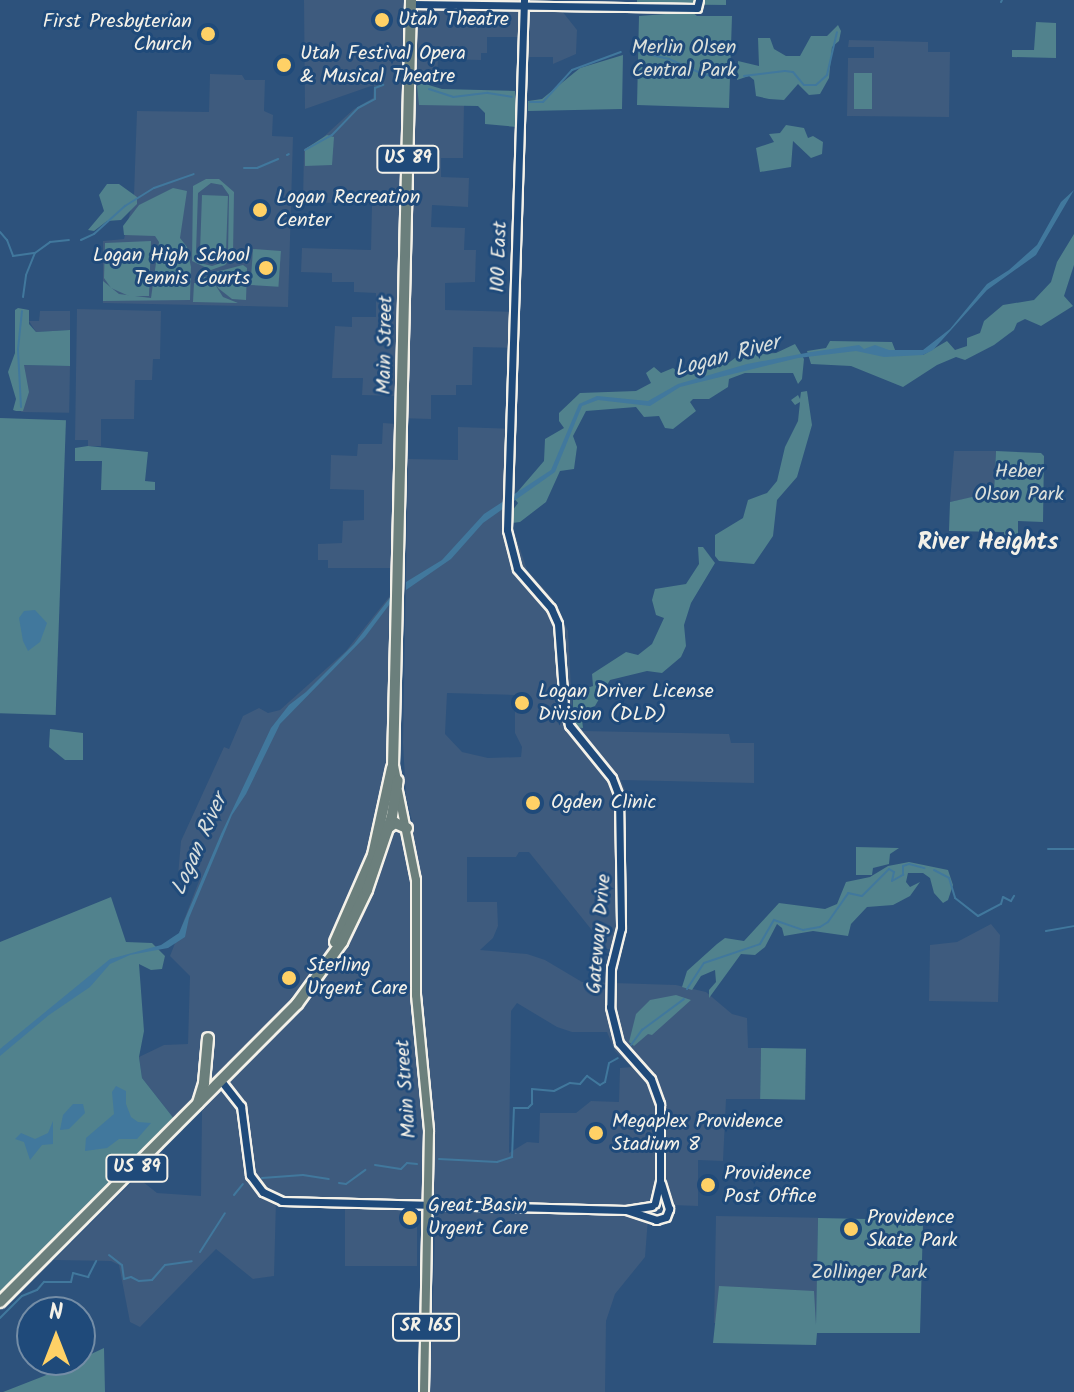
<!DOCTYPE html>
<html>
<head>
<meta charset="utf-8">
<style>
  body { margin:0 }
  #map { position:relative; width:1074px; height:1392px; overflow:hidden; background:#2d527c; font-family:Kalam,sans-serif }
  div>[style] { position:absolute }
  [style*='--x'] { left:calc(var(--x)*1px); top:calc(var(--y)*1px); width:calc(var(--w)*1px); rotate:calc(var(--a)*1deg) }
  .built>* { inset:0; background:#3e5b7e; transform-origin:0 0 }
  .green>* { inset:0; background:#51828d; transform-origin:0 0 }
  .water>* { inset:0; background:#41789d }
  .stream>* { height:2px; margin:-1px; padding:0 1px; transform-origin:1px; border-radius:1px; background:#41789d }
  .roads { filter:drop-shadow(2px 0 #f4f1e8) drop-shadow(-2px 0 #f4f1e8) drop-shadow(0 2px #f4f1e8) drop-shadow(0 -2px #f4f1e8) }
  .secondary>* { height:7px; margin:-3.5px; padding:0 3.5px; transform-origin:3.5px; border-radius:3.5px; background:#1f4a7a }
  .primary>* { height:8px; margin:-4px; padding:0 4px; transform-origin:4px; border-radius:4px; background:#6b7f7c }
  .highway>* { height:10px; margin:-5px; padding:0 5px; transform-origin:5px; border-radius:5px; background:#6b7f7c }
  .dots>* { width:22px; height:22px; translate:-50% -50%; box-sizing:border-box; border:4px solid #1f4a7a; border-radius:50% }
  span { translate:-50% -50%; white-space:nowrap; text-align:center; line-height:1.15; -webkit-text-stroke:6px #1f4a7a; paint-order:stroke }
  .shield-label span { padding:2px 6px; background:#1f4a7a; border:2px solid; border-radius:6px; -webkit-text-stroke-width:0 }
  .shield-label { font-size:18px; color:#f4f1e8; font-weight:700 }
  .poi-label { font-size:20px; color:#f4f1e8 }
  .left { translate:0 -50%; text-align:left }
  .right { translate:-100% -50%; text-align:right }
  .park-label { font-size:20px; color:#dce0da }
  .street-label { font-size:20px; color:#f4f1e8 }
  .water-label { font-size:22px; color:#d9dfdd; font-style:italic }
  .quarter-label { font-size:24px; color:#f4f1e8; font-weight:700 }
  .north { position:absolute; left:16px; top:1296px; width:80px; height:80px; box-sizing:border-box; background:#1f4a7a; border:2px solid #748da6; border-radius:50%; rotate:0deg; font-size:22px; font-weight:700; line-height:32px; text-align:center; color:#f4f1e8 }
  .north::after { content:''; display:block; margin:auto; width:28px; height:36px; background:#ffd166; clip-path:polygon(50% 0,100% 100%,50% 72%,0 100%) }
</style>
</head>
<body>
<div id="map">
  <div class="built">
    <div style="clip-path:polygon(304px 0,420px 0,420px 9px,518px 12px,519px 37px,487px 37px,487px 53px,481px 53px,481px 60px,438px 59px,437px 80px,420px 75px,419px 105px,464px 105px,463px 158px,441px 158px,441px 177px,469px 178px,468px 207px,432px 205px,431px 227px,465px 228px,464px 250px,476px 250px,475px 282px,445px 283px,445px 310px,518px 312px,517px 348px,473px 347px,472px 385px,456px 385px,456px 395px,431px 395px,431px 419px,397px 418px,397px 396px,362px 395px,363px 378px,332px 378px,335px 326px,352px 327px,352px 317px,376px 317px,376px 293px,354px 292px,354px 282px,332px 282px,332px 273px,301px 272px,302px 248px,371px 250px,372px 204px,303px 202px,304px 149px,318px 142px,354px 109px,373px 98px,374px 85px,305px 109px)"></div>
    <div style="clip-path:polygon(530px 11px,562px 11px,577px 30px,576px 54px,553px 64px,553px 57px,529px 57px)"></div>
    <div style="clip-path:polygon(849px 40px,928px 42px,928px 52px,950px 52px,949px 117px,847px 116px,848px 58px,874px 58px,874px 47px,848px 47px)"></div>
    <div style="clip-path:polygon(210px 74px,242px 75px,245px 80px,265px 80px,264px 111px,273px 115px,272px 136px,293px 137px,288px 307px,103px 303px,103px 241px,124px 239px,134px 195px,137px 111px,209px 112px)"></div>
    <div style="clip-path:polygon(77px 309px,161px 311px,160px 359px,153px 359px,152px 380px,135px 380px,134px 419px,101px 419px,101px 446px,88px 446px,88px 440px,75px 440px)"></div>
    <div style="clip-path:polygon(40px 311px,70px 311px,70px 330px,36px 332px,29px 321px,39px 321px)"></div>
    <div style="left:22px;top:365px;width:48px;height:47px;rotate:1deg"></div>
    <div style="clip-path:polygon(383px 423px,397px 424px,394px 568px,328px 568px,328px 560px,318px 560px,318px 544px,342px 543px,343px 521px,364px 520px,364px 490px,330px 489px,331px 455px,357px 456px,358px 444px,382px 444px)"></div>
    <div style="clip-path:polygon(evenodd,458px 427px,517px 429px,513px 528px,527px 570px,552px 598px,568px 631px,572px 708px,583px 731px,729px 734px,731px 743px,754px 743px,754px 783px,621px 780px,625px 790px,623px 948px,607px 949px,529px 852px,519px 852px,516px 857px,467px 857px,467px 902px,497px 902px,498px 926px,493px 938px,480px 950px,527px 954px,545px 960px,582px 982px,676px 985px,706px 992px,732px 1014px,747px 1018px,748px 1048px,761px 1048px,760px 1099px,726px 1099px,723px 1161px,698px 1160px,698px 1206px,672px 1205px,666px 1201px,649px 1205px,645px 1257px,615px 1294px,606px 1321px,605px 1392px,430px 1392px,436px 1201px,417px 1201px,417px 1266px,345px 1266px,345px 1201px,276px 1201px,274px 1276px,253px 1279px,216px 1249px,140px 1327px,130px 1322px,119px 1265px,111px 1261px,54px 1260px,137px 1177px,157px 1193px,201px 1196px,202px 1111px,316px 994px,352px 931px,391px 828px,413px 825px,406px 797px,403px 743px,408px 459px,458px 460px,458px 427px,447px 693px,515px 695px,515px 733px,522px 747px,521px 757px,488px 758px,462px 752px,445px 734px,447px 693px,458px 427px,517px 1003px,557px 1027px,572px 1032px,607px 1032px,615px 1051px,632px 1067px,620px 1068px,619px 1102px,591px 1101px,576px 1113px,540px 1113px,539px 1143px,527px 1142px,509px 1153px,511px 1011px,517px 1003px)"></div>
    <div style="clip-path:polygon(954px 451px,996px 451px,994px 493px,950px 502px)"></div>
    <div style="clip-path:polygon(389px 597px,388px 759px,376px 836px,354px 895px,326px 952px,282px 1013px,175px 1120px,142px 1078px,139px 1057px,164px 1045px,188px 1044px,190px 976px,170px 956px,201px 876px,178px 876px,181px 841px,224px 747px,229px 749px,243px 716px,259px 708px,268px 713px,280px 710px,346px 651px)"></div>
    <div style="clip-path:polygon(991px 924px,1000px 935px,998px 1002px,929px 1001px,930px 945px,957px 942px)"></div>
    <div style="left:716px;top:1216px;width:102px;height:107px;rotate:1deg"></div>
  </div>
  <div class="green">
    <div style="clip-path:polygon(637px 0,726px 0,726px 5px,637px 4px)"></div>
    <div style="clip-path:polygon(692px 12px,697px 16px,732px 16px,729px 108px,637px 105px,639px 16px)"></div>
    <div style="clip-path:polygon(1036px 22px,1056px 23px,1056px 58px,1012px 57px,1012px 50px,1034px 50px)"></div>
    <div style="clip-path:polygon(838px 25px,841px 31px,839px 41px,832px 47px,829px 78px,820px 94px,809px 95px,798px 84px,784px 100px,769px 99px,756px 96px,754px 80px,749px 76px,737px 80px,738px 61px,759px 66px,758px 38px,770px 38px,774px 49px,786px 56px,800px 56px,811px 36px,827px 36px)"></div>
    <div style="clip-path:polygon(623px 55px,622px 109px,528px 111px,528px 101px,542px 99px,580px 68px)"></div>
    <div style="left:854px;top:73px;width:18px;height:36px"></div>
    <div style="clip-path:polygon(422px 83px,442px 89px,515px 91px,517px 127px,485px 124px,485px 113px,478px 106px,419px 105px,417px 86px)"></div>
    <div style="clip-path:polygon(786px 125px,804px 128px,808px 138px,813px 136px,823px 142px,822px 154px,811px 158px,793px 141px,791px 167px,760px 172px,756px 148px,774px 142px,769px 134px,780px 133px)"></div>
    <div style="clip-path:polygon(327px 135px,334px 137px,332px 165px,305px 166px,305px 149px)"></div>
    <div style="clip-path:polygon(evenodd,206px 179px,219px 179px,234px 192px,233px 255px,225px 265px,211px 270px,192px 261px,193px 186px,206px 179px,211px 183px,222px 185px,229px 195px,228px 254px,221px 263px,212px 266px,204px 264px,196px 253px,198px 193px,211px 183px)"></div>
    <div style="clip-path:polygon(107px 184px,119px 184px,137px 197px,137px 204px,121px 220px,107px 221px,94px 231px,88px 230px,104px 211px,99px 195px)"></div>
    <div style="clip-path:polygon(173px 188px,187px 191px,180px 238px,187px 247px,191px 267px,190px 300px,103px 301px,103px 281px,119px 294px,151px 298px,159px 242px,155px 236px,124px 235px,123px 226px,139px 205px)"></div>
    <div style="left:202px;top:195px;width:26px;height:56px;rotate:2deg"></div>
    <div style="clip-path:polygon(1074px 234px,1074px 265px,1064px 296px,1073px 306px,1041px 326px,1025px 319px,1017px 323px,1014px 330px,994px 345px,965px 360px,956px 357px,937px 365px,903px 387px,851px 366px,811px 364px,807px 351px,826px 348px,830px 341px,892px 342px,897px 355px,923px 355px,947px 341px,955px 350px,967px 346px,967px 338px,980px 333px,984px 321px,1003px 305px,1034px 300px,1051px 282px,1057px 262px)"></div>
    <div style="clip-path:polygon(151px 241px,149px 296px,129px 296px,111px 288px,104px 278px,105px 243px)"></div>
    <div style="left:253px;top:249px;width:28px;height:36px;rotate:4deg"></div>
    <div style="clip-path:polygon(243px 265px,247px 268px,246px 300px,232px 299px,218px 288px,212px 273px)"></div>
    <div style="clip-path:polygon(204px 277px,211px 278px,223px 297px,238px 303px,193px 302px,194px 283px,203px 283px)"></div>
    <div style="clip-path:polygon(18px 308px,29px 310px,29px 324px,36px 332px,70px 330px,70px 366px,24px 365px,29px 392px,23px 411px,16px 411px,13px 410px,16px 399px,8px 372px,15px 353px,15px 310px)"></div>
    <div style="clip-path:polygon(795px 344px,804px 359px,802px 379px,798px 384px,793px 373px,745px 373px,729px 379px,728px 387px,709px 399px,693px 399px,690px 402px,696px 411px,673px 429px,665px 428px,659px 416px,644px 417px,636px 407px,586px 411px,573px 436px,577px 447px,574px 469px,560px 471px,546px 502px,520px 522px,512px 523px,510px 514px,518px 503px,513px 497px,544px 461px,545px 439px,564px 428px,559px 421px,559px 413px,580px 393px,636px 391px,651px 383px,646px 373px,654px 367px,661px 373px,673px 368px,682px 375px,698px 373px,712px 363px,727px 364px,739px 355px,776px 353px)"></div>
    <div style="clip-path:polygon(807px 391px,812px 425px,797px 477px,777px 500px,773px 536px,754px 564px,719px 561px,715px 556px,715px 535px,743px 518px,748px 500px,767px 493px,777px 481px,785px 447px,798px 421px,800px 402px,795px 405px,791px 400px,798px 395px,800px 399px,801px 392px)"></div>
    <div style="left:0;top:418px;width:66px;height:295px;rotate:2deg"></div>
    <div style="clip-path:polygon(88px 446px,148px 452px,145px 481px,155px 482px,155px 490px,101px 490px,102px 461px,75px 461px,75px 448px)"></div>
    <div style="clip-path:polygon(996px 451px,1041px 453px,1044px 456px,1043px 522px,1018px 521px,1018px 549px,1005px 550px,1004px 532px,949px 531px,950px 502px,994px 492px)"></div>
    <div style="clip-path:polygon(698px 547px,703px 547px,715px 563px,691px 603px,684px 625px,686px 646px,681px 657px,662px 673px,647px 671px,610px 680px,595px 706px,581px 711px,583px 728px,573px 727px,573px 700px,581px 690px,593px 686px,592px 674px,626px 652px,638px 655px,652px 644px,664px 618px,656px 615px,652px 600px,655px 589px,686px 584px,699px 564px)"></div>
    <div style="clip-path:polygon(50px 729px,83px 733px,83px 760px,65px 760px,49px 747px)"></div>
    <div style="clip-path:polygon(856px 847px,899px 848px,890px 854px,889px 864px,873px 868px,872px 875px,856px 875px)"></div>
    <div style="clip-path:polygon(909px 862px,948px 870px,953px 885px,948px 900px,943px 903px,934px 893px,930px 878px,923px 873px,908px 873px,906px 882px,910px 887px,906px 889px,920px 882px,910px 896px,893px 905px,867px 907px,851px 924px,848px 936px,813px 931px,784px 936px,782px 928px,777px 924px,765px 947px,755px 955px,741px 954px,709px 998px,709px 990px,716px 982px,715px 970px,701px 976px,692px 990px,682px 987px,687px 971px,717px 944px,725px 938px,744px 941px,779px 903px,825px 909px,837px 904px,846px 882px,870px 877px,888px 866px)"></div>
    <div style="clip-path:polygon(111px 897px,126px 942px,152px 943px,165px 956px,162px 969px,151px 970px,139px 964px,144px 1031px,139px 1057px,142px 1078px,175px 1120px,0 1295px,0 942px)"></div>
    <div style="clip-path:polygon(676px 995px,691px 1000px,652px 1035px,648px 1034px,634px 1046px,629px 1042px,636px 1014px,650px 1000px)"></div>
    <div style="left:761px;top:1048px;width:45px;height:51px;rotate:1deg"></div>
    <div style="clip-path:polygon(818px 1218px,914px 1220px,923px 1224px,920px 1333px,817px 1333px,816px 1345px,713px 1343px,719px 1286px,814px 1291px,816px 1325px)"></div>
    <div style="clip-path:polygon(104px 1348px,105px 1392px,3px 1392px,44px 1376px)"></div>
  </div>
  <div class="water">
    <div style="clip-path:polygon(1074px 190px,1036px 255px,987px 290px,933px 350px,923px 355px,884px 357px,856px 351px,798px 358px,680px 387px,650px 406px,598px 400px,582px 406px,555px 472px,483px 523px,451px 559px,406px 590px,406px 582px,442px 560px,484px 514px,551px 470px,579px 404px,597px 396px,648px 401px,678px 384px,747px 364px,811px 352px,859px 345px,864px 349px,875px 345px,889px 350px,923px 350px,950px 329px,987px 284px,1009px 270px,1037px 245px,1061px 202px)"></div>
    <div style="clip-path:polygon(392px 595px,392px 601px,365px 637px,280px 724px,246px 794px,232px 815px,189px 918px,185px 937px,168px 948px,130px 955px,110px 964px,90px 987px,49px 1015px,0 1056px,0 1049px,110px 959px,161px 945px,179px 933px,221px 834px,271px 728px,289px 705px,306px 692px,354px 644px)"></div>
    <div style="clip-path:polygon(35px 610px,47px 623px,40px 642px,28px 651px,23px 641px,19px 618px,24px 611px)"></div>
    <div style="clip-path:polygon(116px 1086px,126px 1091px,126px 1104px,131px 1117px,138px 1122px,151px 1123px,137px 1139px,119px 1139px,107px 1148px,85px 1151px,86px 1138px,114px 1114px,112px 1092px)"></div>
    <div style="clip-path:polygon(73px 1104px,83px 1104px,85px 1113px,69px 1129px,60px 1130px,63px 1115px)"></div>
    <div style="clip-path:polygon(53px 1121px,53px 1144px,42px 1145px,30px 1160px,24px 1142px,15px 1139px,21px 1133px,35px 1139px,48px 1133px)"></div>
  </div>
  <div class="stream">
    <div style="--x:1001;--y:2;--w:2;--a:-63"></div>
    <div style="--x:639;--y:52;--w:31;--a:13"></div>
    <div style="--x:669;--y:59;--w:39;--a:24"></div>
    <div style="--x:705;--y:75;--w:25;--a:5"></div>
    <div style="--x:744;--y:76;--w:41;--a:-7"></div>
    <div style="--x:785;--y:71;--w:8;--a:7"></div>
    <div style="--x:793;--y:72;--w:17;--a:50"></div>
    <div style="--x:804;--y:85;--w:12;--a:0"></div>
    <div style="--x:816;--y:85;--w:15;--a:-42"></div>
    <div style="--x:827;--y:75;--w:44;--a:-76.9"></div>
    <div style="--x:429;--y:89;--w:25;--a:18"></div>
    <div style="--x:453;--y:97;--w:35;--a:-7"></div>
    <div style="--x:488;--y:93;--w:24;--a:9"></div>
    <div style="--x:530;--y:102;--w:13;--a:0"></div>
    <div style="--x:543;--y:102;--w:43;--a:-47.8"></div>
    <div style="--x:572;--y:70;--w:52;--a:-20.2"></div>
    <div style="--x:305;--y:150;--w:31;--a:-29"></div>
    <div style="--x:332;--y:135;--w:37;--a:-46"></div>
    <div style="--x:358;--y:108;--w:19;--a:-28"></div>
    <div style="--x:375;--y:99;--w:11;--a:-90"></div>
    <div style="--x:375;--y:88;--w:9;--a:-21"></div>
    <div style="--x:287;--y:155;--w:2;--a:-27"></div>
    <div style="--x:244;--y:168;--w:13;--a:0"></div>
    <div style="--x:257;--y:168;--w:23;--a:-23"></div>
    <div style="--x:0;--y:232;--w:11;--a:49"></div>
    <div style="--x:7;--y:240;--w:17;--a:69"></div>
    <div style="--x:13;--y:256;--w:21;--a:-8"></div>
    <div style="--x:81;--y:240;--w:14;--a:-25"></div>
    <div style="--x:94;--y:234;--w:42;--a:-42.1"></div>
    <div style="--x:125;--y:206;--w:34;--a:-32"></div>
    <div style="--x:154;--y:188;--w:42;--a:-19.3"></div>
    <div style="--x:23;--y:297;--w:22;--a:-82"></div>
    <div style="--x:26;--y:275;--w:24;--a:-68"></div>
    <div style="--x:35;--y:253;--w:19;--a:-36"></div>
    <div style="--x:50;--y:242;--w:19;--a:-6"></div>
    <div style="--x:21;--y:407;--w:58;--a:-93"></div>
    <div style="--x:18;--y:349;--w:38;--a:-84"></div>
    <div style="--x:1048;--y:849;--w:26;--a:0"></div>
    <div style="--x:934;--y:870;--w:17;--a:28"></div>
    <div style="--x:949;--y:878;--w:21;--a:73"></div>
    <div style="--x:955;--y:898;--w:29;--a:38"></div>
    <div style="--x:978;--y:916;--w:26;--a:-28"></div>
    <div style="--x:1001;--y:904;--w:7;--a:-74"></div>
    <div style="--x:1003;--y:897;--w:9;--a:27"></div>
    <div style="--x:1011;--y:901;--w:6;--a:-59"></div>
    <div style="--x:1046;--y:931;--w:28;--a:-10"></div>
    <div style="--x:687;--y:989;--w:31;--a:-57"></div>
    <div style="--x:704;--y:963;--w:59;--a:-18.7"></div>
    <div style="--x:760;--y:944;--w:28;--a:-60"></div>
    <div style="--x:774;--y:920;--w:31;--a:19"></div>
    <div style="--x:803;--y:930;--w:17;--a:-10"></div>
    <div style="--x:820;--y:927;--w:9;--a:-32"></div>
    <div style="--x:828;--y:922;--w:35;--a:-55"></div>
    <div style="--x:848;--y:893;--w:14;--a:12"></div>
    <div style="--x:862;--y:896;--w:38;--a:-45"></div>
    <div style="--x:889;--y:869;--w:6;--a:31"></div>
    <div style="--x:894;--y:872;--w:9;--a:103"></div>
    <div style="--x:892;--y:881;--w:13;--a:-29"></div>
    <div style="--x:903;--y:875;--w:9;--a:-90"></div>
    <div style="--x:903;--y:866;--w:6;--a:-18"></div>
    <div style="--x:909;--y:864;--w:16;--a:15"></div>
    <div style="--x:631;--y:1045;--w:19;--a:-54"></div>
    <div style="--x:642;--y:1030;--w:52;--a:-36.4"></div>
    <div style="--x:439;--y:1159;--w:58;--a:3"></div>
    <div style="--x:497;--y:1162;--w:16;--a:-18"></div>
    <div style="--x:512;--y:1157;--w:49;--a:-87.7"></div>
    <div style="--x:514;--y:1108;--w:14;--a:0"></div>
    <div style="--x:528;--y:1108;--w:6;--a:-45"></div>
    <div style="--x:532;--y:1104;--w:15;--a:-90"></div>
    <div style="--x:532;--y:1089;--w:22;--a:5"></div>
    <div style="--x:554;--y:1091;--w:18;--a:-27"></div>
    <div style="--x:570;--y:1083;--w:10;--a:6"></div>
    <div style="--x:580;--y:1084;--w:11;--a:-49"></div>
    <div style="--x:587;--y:1076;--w:16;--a:35"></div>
    <div style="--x:600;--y:1085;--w:6;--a:-31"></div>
    <div style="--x:605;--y:1082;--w:19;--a:-78"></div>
    <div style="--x:609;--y:1063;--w:10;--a:-29"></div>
    <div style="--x:375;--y:1165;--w:26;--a:9"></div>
    <div style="--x:401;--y:1169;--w:8;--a:-45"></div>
    <div style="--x:407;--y:1163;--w:10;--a:6"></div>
    <div style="--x:262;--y:1178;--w:41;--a:-4.2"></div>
    <div style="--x:303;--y:1175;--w:26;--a:9"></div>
    <div style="--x:339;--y:1183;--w:7;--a:8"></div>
    <div style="--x:346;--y:1184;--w:24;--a:-36"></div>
    <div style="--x:234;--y:1195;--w:14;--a:-51"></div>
    <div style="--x:200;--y:1252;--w:46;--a:-57.3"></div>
    <div style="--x:109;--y:1255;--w:16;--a:38"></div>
    <div style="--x:122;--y:1265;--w:14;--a:82"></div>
    <div style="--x:124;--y:1279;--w:7;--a:-16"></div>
    <div style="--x:131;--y:1277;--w:9;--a:27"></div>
    <div style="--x:139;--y:1281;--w:13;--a:-4"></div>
    <div style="--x:152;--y:1280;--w:20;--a:-49"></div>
    <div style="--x:165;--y:1265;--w:27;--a:-8"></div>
    <div style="--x:0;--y:1318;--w:31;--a:-45"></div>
    <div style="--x:22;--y:1296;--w:16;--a:-22"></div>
    <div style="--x:37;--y:1290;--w:11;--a:-49"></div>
    <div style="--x:44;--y:1282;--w:27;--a:0"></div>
    <div style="--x:71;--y:1282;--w:9;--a:-77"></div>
    <div style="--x:73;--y:1273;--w:16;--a:15"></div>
    <div style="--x:88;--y:1277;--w:18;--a:-63"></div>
  </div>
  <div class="roads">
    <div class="secondary">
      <div style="--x:524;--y:0;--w:530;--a:91.84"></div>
      <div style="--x:507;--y:530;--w:40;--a:75.6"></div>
      <div style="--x:517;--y:569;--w:52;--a:48.9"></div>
      <div style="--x:551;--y:608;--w:17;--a:66"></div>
      <div style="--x:558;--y:624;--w:82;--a:85.8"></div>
      <div style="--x:564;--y:706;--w:20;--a:75"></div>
      <div style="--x:569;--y:725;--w:68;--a:50.9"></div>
      <div style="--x:612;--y:778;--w:19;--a:69"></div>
      <div style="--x:619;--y:796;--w:132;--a:89.1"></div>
      <div style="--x:621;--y:928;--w:41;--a:104"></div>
      <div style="--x:611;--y:968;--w:39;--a:91"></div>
      <div style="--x:610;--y:1007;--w:37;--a:76"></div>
      <div style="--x:619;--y:1043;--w:48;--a:48.4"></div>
      <div style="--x:651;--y:1079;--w:27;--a:70"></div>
      <div style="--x:660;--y:1104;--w:77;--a:90"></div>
      <div style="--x:660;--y:1181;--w:23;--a:103"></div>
      <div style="--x:411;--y:4;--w:286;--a:0.8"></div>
      <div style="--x:697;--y:8;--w:8;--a:-76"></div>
      <div style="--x:222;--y:1082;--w:31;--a:52"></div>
      <div style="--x:241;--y:1106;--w:70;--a:82.6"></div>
      <div style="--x:250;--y:1175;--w:21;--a:53"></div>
      <div style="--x:263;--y:1192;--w:21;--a:25"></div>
      <div style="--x:282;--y:1201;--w:344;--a:1.5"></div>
      <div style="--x:626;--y:1210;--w:26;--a:-9"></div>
      <div style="--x:626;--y:1210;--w:32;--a:18"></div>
      <div style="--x:656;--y:1220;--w:10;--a:-17"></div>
      <div style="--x:666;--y:1217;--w:9;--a:-69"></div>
      <div style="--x:669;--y:1209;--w:27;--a:-107"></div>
    </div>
    <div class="primary">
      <div style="--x:398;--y:791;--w:91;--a:78.6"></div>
      <div style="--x:416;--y:880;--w:115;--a:90"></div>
      <div style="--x:416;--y:995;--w:137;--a:84.5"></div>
      <div style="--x:429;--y:1131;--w:261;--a:91.1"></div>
    </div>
    <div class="highway">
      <div style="--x:397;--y:786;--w:20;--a:-101"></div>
      <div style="--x:393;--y:766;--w:766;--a:-88.65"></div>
      <div style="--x:388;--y:828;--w:9;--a:-36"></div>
      <div style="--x:395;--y:823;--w:13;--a:23"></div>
      <div style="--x:335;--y:942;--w:95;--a:-66.4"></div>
      <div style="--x:373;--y:855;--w:89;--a:-77.7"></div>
      <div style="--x:198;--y:1103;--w:21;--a:-73"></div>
      <div style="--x:204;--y:1083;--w:45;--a:-84.9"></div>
      <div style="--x:0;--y:1302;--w:421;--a:-45.1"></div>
      <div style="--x:297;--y:1004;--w:77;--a:-54"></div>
      <div style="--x:342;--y:942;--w:58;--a:-64.3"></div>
      <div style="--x:367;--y:890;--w:78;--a:-71.3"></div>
      <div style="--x:392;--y:816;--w:36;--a:-81"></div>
    </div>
  </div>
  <div class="dots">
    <div style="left:382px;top:20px;background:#ffd166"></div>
    <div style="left:208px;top:34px;background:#ffd166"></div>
    <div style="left:284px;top:65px;background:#ffd166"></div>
    <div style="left:260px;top:210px;background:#ffd166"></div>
    <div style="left:266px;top:268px;background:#ffd166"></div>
    <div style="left:522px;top:703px;background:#ffd166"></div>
    <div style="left:533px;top:803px;background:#ffd166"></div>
    <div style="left:289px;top:978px;background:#ffd166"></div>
    <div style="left:596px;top:1133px;background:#ffd166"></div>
    <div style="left:708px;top:1185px;background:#ffd166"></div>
    <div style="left:410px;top:1218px;background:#ffd166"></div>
    <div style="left:851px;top:1229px;background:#ffd166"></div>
  </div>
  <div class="shield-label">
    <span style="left:408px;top:159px">US 89</span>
    <span style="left:137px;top:1168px">US 89</span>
    <span style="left:426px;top:1327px">SR 165</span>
  </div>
  <div class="poi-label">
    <span class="left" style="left:398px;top:20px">Utah Theatre</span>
    <span class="right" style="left:192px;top:34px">First Presbyterian<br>Church</span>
    <span class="left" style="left:300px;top:66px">Utah Festival Opera<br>&amp; Musical Theatre</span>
    <span class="left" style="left:276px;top:210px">Logan Recreation<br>Center</span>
    <span class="right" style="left:250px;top:268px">Logan High School<br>Tennis Courts</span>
    <span class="left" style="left:538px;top:704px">Logan Driver License<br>Division (DLD)</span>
    <span class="left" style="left:551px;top:803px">Ogden Clinic</span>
    <span class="left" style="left:307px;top:978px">Sterling<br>Urgent Care</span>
    <span class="left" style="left:612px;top:1134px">Megaplex Providence<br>Stadium 8</span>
    <span class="left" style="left:724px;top:1186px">Providence<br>Post Office</span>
    <span class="left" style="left:428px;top:1218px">Great Basin<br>Urgent Care</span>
    <span class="left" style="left:867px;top:1230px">Providence<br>Skate Park</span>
  </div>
  <div class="park-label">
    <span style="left:684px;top:60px">Merlin Olsen<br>Central Park</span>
    <span style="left:1019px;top:484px">Heber<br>Olson Park</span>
    <span style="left:869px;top:1273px">Zollinger Park</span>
  </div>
  <div class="street-label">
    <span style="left:500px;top:257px;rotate:-88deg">100 East</span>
    <span style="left:386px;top:345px;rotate:-89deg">Main Street</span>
    <span style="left:600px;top:934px;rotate:-85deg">Gateway Drive</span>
    <span style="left:407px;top:1089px;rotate:-94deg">Main Street</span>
  </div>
  <div class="water-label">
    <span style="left:727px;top:357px;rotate:-15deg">Logan River</span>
    <span style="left:200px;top:845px;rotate:-66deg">Logan River</span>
  </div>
  <div class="quarter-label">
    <span style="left:988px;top:543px">River Heights</span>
  </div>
  <div class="north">N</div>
</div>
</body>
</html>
